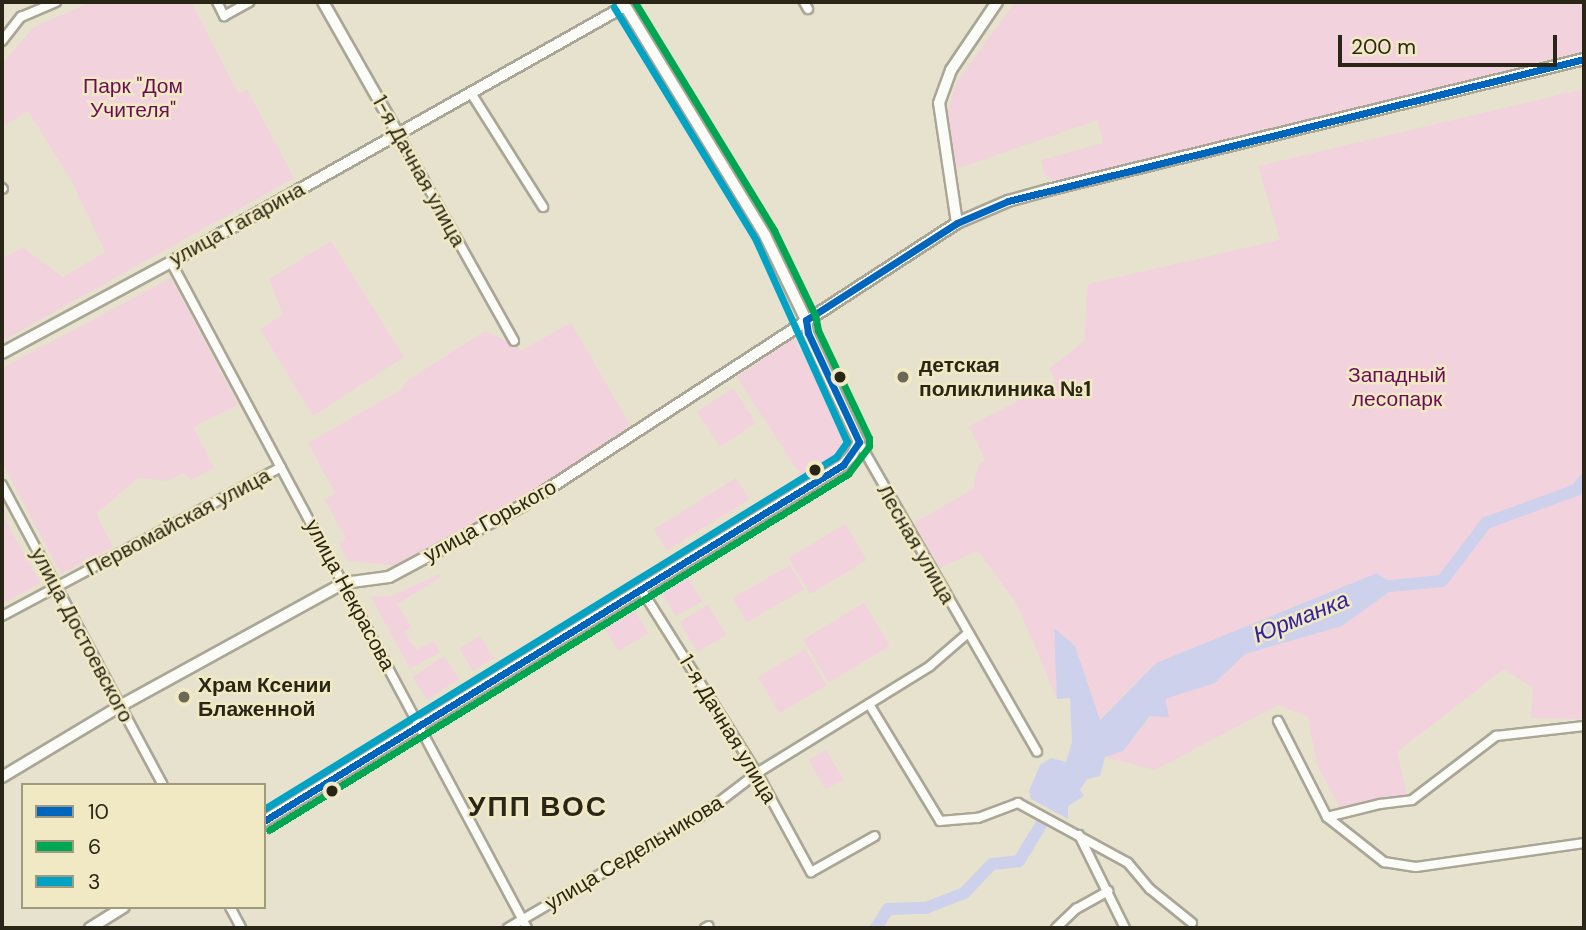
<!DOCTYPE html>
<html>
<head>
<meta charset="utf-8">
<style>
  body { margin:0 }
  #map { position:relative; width:1586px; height:930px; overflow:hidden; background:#e6e2ce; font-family:"DM Sans",sans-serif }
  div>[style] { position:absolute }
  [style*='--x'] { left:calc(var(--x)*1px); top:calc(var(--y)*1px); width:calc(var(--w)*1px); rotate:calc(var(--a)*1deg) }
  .green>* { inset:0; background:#f2d2dd; transform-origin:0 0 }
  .water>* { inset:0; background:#ced1eb }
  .river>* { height:12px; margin:-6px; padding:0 6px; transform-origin:6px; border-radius:6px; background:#ced1eb }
  .roads { filter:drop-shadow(2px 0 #aaa696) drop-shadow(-2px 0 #aaa696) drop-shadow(0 2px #aaa696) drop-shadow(0 -2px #aaa696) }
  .street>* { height:8px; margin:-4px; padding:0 4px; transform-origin:4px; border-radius:4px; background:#fbfbf8 }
  .secondary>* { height:10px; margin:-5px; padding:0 5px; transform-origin:5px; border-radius:5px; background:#fbfbf8 }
  .bus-1>* { height:7px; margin:-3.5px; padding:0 3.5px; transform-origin:3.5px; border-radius:3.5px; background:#0065bd }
  .bus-2>* { height:7px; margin:-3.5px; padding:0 3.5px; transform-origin:3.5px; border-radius:3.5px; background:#00a651 }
  .bus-3>* { height:7px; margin:-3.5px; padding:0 3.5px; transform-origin:3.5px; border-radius:3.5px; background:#02a2c5 }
  .dots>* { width:19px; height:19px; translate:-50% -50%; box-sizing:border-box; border:4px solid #f0e9c3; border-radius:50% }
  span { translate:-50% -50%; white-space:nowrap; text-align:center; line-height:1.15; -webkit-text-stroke:5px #f0e9c3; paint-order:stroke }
  .park-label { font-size:21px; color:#6c0c59 }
  .street-label { font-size:21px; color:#292617 }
  .poi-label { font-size:21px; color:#292617; font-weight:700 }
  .left { translate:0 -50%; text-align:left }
  .water-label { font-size:23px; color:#33229f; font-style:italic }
  .district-label { font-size:28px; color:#292617; font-weight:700; letter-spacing:2px }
  .frame { position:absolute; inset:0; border:4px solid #292617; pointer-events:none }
  .legend { position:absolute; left:21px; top:783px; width:245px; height:126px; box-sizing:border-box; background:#f0e9c3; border:2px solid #a09b7e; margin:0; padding:9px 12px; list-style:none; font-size:21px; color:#292617 }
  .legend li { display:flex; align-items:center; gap:14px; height:35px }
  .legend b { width:35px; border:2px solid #a09b7e }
  .scale { position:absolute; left:1338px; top:35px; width:219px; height:32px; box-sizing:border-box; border:4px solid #292617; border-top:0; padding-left:9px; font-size:21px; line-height:24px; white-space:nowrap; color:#292617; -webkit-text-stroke:5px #f0e9c3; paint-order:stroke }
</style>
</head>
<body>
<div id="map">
  <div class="green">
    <div style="clip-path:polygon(91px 2px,191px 2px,238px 93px,247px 90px,294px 178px,2px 341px,2px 259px,22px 247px,63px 277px,105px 252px,72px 182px,28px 111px,2px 127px,2px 64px,34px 27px)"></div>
    <div style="clip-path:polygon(1015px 2px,1584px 2px,1584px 51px,1055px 182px,1044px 173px,1041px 160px,1103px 143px,1098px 120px,953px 170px,948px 111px,956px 83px)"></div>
    <div style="clip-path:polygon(1584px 89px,1584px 719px,1531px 718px,1533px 688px,1504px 669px,1397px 752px,1407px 795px,1342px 811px,1317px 765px,1308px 717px,1278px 705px,1155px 770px,1105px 757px,1123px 751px,1165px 699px,1215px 683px,1245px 654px,1342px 626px,1396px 587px,1377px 573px,1156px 663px,1099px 720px,1075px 646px,1054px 629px,1057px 699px,1017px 604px,978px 551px,940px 568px,914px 523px,973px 489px,978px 465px,985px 460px,969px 426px,1056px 381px,1049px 369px,1084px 341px,1088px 284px,1280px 240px,1258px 166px)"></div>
    <div style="clip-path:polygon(331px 241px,404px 357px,313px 416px,260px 329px,283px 314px,269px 279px)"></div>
    <div style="clip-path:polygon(171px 278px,238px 405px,193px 427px,214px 468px,191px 480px,184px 473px,168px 481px,138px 478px,96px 514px,113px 547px,61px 574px,2px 462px,2px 368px)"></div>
    <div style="clip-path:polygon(571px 323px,630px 425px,548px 485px,401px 566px,348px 561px,339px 543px,346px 539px,325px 500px,335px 493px,308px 443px,399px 391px,408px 380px,485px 331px,516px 345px,520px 351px)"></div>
    <div style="clip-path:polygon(794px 338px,846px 431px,847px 445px,841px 459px,804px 481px,737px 377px)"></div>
    <div style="left:733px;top:388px;width:42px;height:43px;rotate:57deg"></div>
    <div style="left:736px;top:478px;width:25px;height:97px;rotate:58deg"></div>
    <div style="clip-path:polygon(2px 514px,40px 583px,2px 604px)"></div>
    <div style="left:845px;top:524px;width:42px;height:66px;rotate:59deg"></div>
    <div style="left:790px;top:565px;width:28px;height:66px;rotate:60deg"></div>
    <div style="clip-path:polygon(440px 574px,441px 577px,397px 604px,411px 627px,404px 632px,416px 650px,434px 641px,440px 652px,410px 669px,371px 597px,391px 596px)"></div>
    <div style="left:688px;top:578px;width:27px;height:30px;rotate:59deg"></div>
    <div style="left:864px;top:603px;width:50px;height:71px;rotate:59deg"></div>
    <div style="left:708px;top:605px;width:35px;height:33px;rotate:59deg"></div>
    <div style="left:635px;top:611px;width:26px;height:35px;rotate:59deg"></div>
    <div style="left:480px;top:636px;width:26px;height:24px;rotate:59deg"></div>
    <div style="left:805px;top:649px;width:42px;height:55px;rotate:59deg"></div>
    <div style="left:444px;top:656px;width:27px;height:38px;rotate:56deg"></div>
    <div style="left:826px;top:750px;width:34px;height:20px;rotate:60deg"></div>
  </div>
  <div class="water">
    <div style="clip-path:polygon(1377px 573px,1396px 587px,1342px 626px,1245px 654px,1215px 683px,1165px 699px,1169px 717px,1150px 716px,1123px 751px,1105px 757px,1100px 776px,1087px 779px,1080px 790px,1084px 796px,1068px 806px,1068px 819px,1031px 799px,1029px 791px,1040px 765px,1051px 758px,1066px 762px,1072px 742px,1070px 698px,1057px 699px,1054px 628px,1075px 646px,1100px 720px,1156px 663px)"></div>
  </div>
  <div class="river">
    <div style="--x:1380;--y:587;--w:62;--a:-5.5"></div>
    <div style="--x:1442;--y:581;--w:73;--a:-52.8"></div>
    <div style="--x:1486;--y:523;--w:96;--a:-20.1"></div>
    <div style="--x:1576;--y:490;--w:13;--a:-51"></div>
    <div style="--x:876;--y:928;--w:22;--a:-58"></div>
    <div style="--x:888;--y:909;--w:38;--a:-2"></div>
    <div style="--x:926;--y:908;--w:41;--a:-21.5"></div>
    <div style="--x:964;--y:893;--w:40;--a:-46"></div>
    <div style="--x:992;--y:864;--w:27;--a:-6"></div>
    <div style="--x:1019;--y:861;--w:44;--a:-58.8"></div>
  </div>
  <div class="roads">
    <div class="street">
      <div style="--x:217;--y:2;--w:16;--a:63"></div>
      <div style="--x:224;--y:16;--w:29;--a:-29"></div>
      <div style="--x:804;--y:2;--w:8;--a:60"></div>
      <div style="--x:2;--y:41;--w:31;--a:-52"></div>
      <div style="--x:21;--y:17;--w:38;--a:-23"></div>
      <div style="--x:471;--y:93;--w:135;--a:57.7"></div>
      <div style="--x:398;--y:134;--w:237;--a:60.7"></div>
      <div style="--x:2;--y:188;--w:1;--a:45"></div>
      <div style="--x:171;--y:262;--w:755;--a:61.87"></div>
      <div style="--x:859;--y:442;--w:357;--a:60.1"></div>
      <div style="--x:2;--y:485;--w:340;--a:61.8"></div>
      <div style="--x:641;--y:589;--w:218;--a:57.8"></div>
      <div style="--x:757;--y:773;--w:113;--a:61.4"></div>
      <div style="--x:811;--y:872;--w:73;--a:-29.4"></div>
      <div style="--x:2;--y:616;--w:316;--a:-28.1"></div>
      <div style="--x:869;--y:704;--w:137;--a:58.7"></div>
      <div style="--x:940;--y:821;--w:38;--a:-5"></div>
      <div style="--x:978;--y:818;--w:43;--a:-20.6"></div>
      <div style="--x:1018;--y:803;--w:125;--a:28.6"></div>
      <div style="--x:1128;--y:863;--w:34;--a:50"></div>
      <div style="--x:1150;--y:889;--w:54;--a:39"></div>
      <div style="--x:1278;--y:721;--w:108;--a:63"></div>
      <div style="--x:1327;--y:817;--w:73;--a:38.3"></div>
      <div style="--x:1384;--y:862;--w:32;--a:9"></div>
      <div style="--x:1416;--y:867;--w:170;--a:-8.1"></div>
      <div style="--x:1327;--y:817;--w:55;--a:-13.8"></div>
      <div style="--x:1380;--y:804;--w:32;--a:-7"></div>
      <div style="--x:1412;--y:800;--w:106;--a:-37.3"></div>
      <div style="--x:1496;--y:736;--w:89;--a:-6.5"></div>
      <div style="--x:1079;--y:835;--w:104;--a:63.7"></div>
      <div style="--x:230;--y:907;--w:24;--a:62"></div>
      <div style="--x:508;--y:928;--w:225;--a:-30.2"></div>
      <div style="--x:702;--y:815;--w:69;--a:-37.4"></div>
      <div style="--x:757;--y:773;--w:203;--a:-31.7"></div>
      <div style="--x:930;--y:666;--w:49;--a:-40.9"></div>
      <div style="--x:705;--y:928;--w:4;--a:-27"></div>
      <div style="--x:1056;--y:928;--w:28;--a:-44"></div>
      <div style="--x:1076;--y:909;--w:37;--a:-29"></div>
    </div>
    <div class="secondary">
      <div style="--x:323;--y:2;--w:152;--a:60.4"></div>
      <div style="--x:957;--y:223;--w:121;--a:-98.5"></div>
      <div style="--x:939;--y:103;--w:35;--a:-70"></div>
      <div style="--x:951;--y:70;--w:82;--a:-55.9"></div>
      <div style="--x:2;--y:353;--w:192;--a:-28.3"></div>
      <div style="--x:171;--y:262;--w:521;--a:-29.42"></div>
      <div style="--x:2;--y:777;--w:138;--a:-31"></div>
      <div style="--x:120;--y:706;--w:256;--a:-28.8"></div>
      <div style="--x:344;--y:583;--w:45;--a:-7.6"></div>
      <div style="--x:389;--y:577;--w:154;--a:-28.2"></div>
      <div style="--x:525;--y:504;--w:515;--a:-33.04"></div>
      <div style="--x:957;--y:223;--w:56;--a:-23.3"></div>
      <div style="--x:1008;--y:201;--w:41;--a:-15.4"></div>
      <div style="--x:1048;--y:190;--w:552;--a:-13.73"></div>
      <div style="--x:264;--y:821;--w:680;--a:-31.59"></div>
      <div style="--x:843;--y:465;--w:13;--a:-48"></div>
      <div style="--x:852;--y:455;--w:15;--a:-62"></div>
      <div style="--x:859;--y:442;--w:120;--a:-115.1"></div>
      <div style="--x:808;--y:333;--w:13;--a:-99"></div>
      <div style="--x:806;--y:320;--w:94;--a:-115.8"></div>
      <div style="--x:765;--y:235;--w:273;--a:-121.4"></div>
      <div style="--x:90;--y:928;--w:40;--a:-32"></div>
    </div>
  </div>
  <div class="bus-1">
    <div style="--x:806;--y:320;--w:179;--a:-32.7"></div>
    <div style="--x:957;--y:223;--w:56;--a:-23.3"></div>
    <div style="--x:1008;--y:201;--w:593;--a:-13.85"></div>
    <div style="--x:806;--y:320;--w:13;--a:81"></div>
    <div style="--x:808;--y:333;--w:120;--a:64.9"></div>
    <div style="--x:264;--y:821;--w:680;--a:-31.59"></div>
    <div style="--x:843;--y:465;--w:28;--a:-55"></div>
  </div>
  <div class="bus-2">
    <div style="--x:269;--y:830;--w:680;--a:-31.59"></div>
    <div style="--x:848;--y:474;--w:35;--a:-53"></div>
    <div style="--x:869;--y:446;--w:8;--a:-90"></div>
    <div style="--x:869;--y:438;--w:119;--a:-115.3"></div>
    <div style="--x:818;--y:330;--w:15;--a:-101"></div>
    <div style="--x:815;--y:315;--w:94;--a:-115.8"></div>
    <div style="--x:774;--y:230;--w:267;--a:-121.4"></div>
  </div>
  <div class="bus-3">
    <div style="--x:264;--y:809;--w:672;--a:-31.61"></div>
    <div style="--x:836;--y:457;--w:19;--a:-54"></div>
    <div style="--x:847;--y:442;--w:222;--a:-114.3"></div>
    <div style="--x:756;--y:240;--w:273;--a:-121.4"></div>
  </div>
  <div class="dots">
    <div style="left:840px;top:377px;background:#292617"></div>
    <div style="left:903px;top:377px;background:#6b6857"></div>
    <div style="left:815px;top:470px;background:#292617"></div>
    <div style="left:184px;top:697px;background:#6b6857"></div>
    <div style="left:332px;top:791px;background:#292617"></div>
  </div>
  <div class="park-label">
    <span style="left:133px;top:98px">Парк "Дом<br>Учителя"</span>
    <span style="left:1397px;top:387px">Западный<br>лесопарк</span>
  </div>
  <div class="street-label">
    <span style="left:419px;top:171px;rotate:61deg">1-я Дачная улица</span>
    <span style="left:237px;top:224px;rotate:-29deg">улица Гагарина</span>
    <span style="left:490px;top:521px;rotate:-29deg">улица Горького</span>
    <span style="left:178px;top:522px;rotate:-28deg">Первомайская улица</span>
    <span style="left:916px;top:544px;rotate:60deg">Лесная улица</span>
    <span style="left:350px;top:595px;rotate:62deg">улица Некрасова</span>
    <span style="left:82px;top:635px;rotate:62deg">улица Достоевского</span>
    <span style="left:728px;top:729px;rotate:59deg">1-я Дачная улица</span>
    <span style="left:634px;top:853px;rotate:-31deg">улица Седельникова</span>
  </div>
  <div class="poi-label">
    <span class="left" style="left:919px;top:377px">детская<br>поликлиника №1</span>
    <span class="left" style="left:198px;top:697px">Храм Ксении<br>Блаженной</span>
  </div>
  <div class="water-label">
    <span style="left:1301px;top:617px;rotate:-22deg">Юрманка</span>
  </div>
  <div class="district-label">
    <span style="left:538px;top:807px">УПП ВОС</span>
  </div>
  <div class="frame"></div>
  <ul class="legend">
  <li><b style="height:9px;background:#0065bd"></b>10</li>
  <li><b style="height:9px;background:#00a651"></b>6</li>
  <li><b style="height:9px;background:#02a2c5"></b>3</li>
  </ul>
  <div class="scale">200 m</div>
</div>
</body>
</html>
